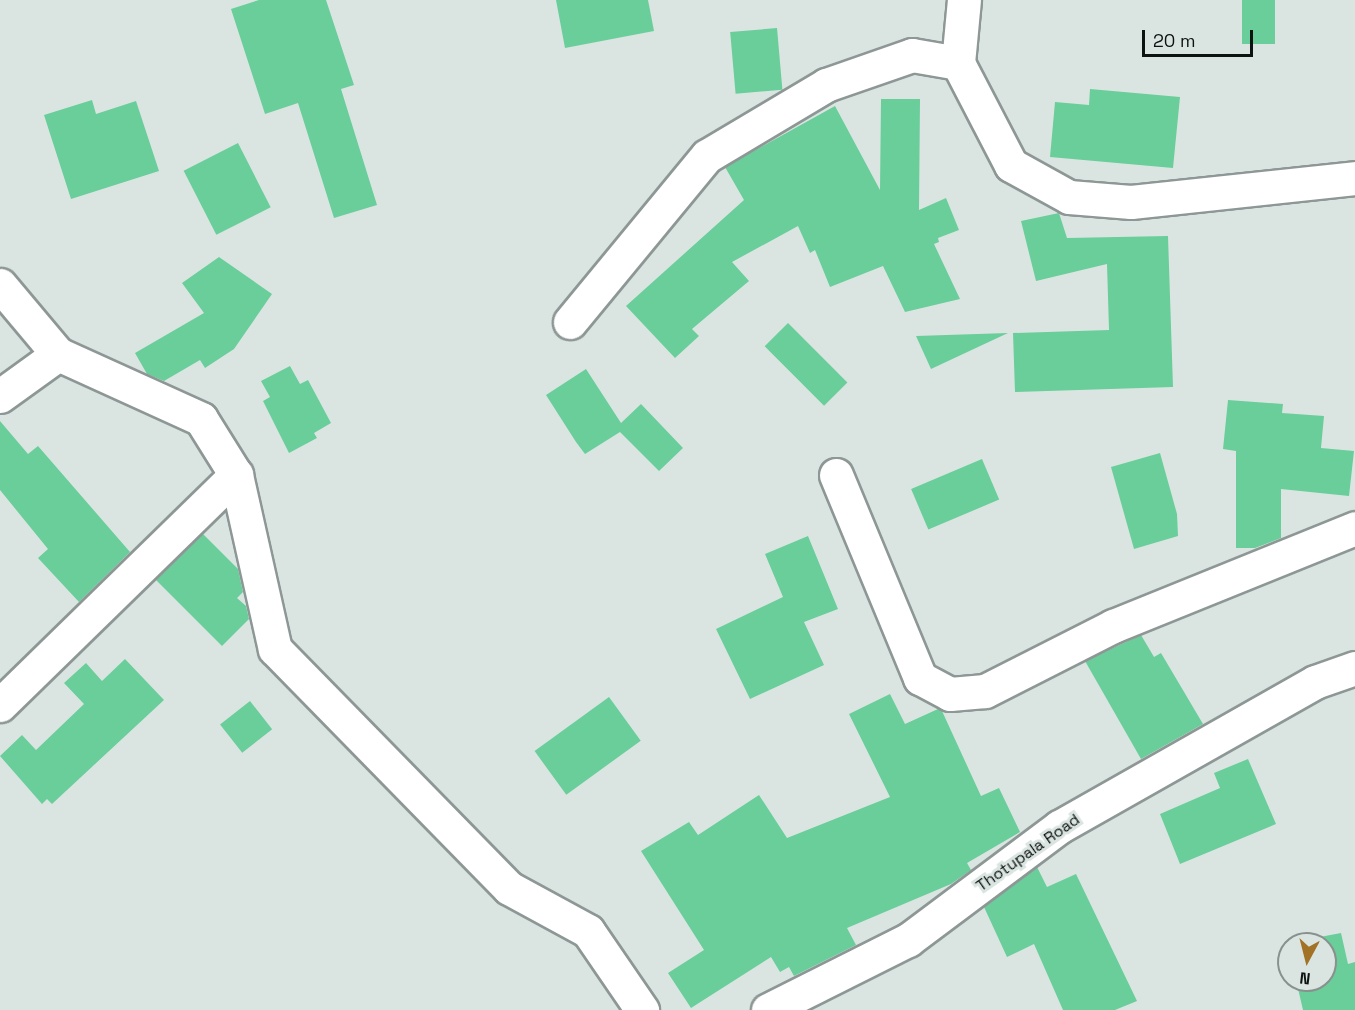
<!DOCTYPE html>
<html>
<head>
<meta charset="utf-8">
<style>
  body { margin:0 }
  #map { position:relative; width:1355px; height:1010px; overflow:hidden; background:#dae5e2; font-family:"Space Grotesk",sans-serif }
  div>[style] { position:absolute }
  [style*='--x'] { left:calc(var(--x)*1px); top:calc(var(--y)*1px); width:calc(var(--w)*1px); rotate:calc(var(--a)*1deg) }
  .building>* { inset:0; background:#69ce9a; transform-origin:0 0 }
  .roads { filter:drop-shadow(2px 0 #8d9795) drop-shadow(-2px 0 #8d9795) drop-shadow(0 2px #8d9795) drop-shadow(0 -2px #8d9795) }
  .minor>* { height:33px; margin:-16.5px; padding:0 16.5px; transform-origin:16.5px; border-radius:16.5px; background:#fff }
  span { translate:-50% -50%; white-space:nowrap; text-align:center; line-height:1.15; -webkit-text-stroke:6px #dae5e2; paint-order:stroke }
  .street-label { font-size:16px; color:#0e1211 }
  .north { position:absolute; left:1277px; top:932px; width:60px; height:60px; box-sizing:border-box; background:#dae5e2; border:2px solid #88918e; border-radius:50%; rotate:187deg; font-size:16px; font-weight:700; line-height:24px; text-align:center; color:#0e1211 }
  .north::after { content:''; display:block; margin:auto; width:21px; height:27px; background:#a27326; clip-path:polygon(50% 0,100% 100%,50% 72%,0 100%) }
  .scale { position:absolute; left:1142px; top:30px; width:111px; height:27px; box-sizing:border-box; border:3px solid #0e1211; border-top:0; padding-left:8px; font-size:18px; line-height:21px; white-space:nowrap; color:#0e1211; -webkit-text-stroke:4px #dae5e2; paint-order:stroke }
</style>
</head>
<body>
<div id="map">
  <div class="building">
    <div style="clip-path:polygon(259px 0,326px 0,354px 85px,341px 89px,377px 205px,334px 218px,298px 103px,265px 114px,231px 9px)"></div>
    <div style="clip-path:polygon(556px 0,648px 0,654px 31px,565px 48px)"></div>
    <div style="left:1242px;top:0;width:33px;height:44px"></div>
    <div style="left:777px;top:28px;width:62px;height:47px;rotate:85deg"></div>
    <div style="clip-path:polygon(1090px 89px,1180px 97px,1173px 168px,1050px 157px,1055px 102px,1089px 105px)"></div>
    <div style="clip-path:polygon(881px 99px,920px 99px,919px 210px,946px 198px,959px 230px,938px 238px,939px 242px,934px 244px,960px 299px,905px 312px,883px 266px,830px 287px,815px 250px,810px 253px,798px 226px,732px 262px,749px 281px,692px 329px,699px 336px,675px 358px,626px 306px,744px 200px,725px 167px,835px 106px,880px 190px)"></div>
    <div style="clip-path:polygon(92px 100px,96px 114px,136px 101px,159px 171px,71px 199px,44px 115px)"></div>
    <div style="left:238px;top:143px;width:72px;height:61px;rotate:63deg"></div>
    <div style="clip-path:polygon(1059px 213px,1067px 238px,1168px 236px,1173px 387px,1015px 392px,1013px 333px,1109px 330px,1107px 264px,1036px 281px,1021px 221px)"></div>
    <div style="clip-path:polygon(219px 257px,272px 294px,234px 349px,205px 368px,200px 360px,164px 381px,147px 374px,135px 353px,204px 313px,182px 283px)"></div>
    <div style="left:788px;top:323px;width:84px;height:33px;rotate:45deg"></div>
    <div style="clip-path:polygon(1008px 333px,931px 369px,916px 336px)"></div>
    <div style="clip-path:polygon(290px 366px,300px 384px,308px 380px,331px 423px,314px 433px,317px 438px,289px 453px,263px 401px,270px 397px,261px 381px)"></div>
    <div style="clip-path:polygon(586px 369px,621px 423px,641px 404px,683px 448px,659px 471px,620px 432px,585px 454px,576px 442px,546px 395px)"></div>
    <div style="clip-path:polygon(1228px 400px,1283px 404px,1282px 413px,1324px 416px,1321px 448px,1354px 451px,1349px 496px,1281px 489px,1281px 538px,1255px 548px,1236px 548px,1236px 451px,1223px 449px)"></div>
    <div style="clip-path:polygon(0 421px,28px 454px,38px 446px,130px 552px,79px 602px,38px 558px,48px 549px,0 490px)"></div>
    <div style="clip-path:polygon(1160px 453px,1177px 514px,1178px 536px,1134px 549px,1111px 467px)"></div>
    <div style="left:982px;top:459px;width:44px;height:77px;rotate:67deg"></div>
    <div style="clip-path:polygon(203px 534px,238px 569px,243px 592px,237px 598px,246px 606px,249px 619px,222px 646px,156px 580px)"></div>
    <div style="clip-path:polygon(808px 536px,838px 609px,804px 622px,824px 665px,750px 699px,716px 629px,783px 597px,765px 554px)"></div>
    <div style="clip-path:polygon(1141px 635px,1154px 657px,1161px 653px,1203px 724px,1141px 759px,1085px 661px)"></div>
    <div style="clip-path:polygon(125px 659px,164px 700px,52px 804px,47px 799px,42px 804px,0 756px,22px 735px,36px 750px,84px 704px,64px 683px,86px 663px,102px 681px)"></div>
    <div style="clip-path:polygon(890px 694px,905px 724px,938px 709px,942px 711px,981px 796px,999px 788px,1020px 832px,967px 863px,971px 870px,951px 884px,847px 928px,856px 945px,794px 976px,789px 967px,780px 972px,771px 957px,691px 1008px,668px 973px,704px 950px,641px 851px,689px 822px,698px 835px,759px 795px,787px 838px,890px 797px,849px 714px)"></div>
    <div style="left:609px;top:697px;width:54px;height:92px;rotate:54deg"></div>
    <div style="left:250px;top:701px;width:36px;height:38px;rotate:52deg"></div>
    <div style="clip-path:polygon(1248px 759px,1276px 824px,1180px 864px,1160px 814px,1220px 788px,1214px 773px)"></div>
    <div style="clip-path:polygon(1037px 867px,1047px 887px,1076px 874px,1137px 1001px,1115px 1010px,1063px 1010px,1034px 944px,1007px 957px,984px 907px)"></div>
    <div style="clip-path:polygon(1341px 933px,1348px 964px,1355px 962px,1355px 1010px,1303px 1010px,1296px 980px,1325px 980px,1325px 944px,1289px 947px,1288px 943px)"></div>
  </div>
  <div class="roads">
    <div class="minor">
      <div style="--x:958;--y:63;--w:63;--a:-84.6"></div>
      <div style="--x:0;--y:285;--w:90;--a:50"></div>
      <div style="--x:58;--y:354;--w:157;--a:24.4"></div>
      <div style="--x:201;--y:419;--w:66;--a:58"></div>
      <div style="--x:236;--y:475;--w:178;--a:77.4"></div>
      <div style="--x:275;--y:649;--w:334;--a:45.6"></div>
      <div style="--x:509;--y:888;--w:90;--a:28.6"></div>
      <div style="--x:588;--y:931;--w:96;--a:55.6"></div>
      <div style="--x:570;--y:322;--w:215;--a:-50.5"></div>
      <div style="--x:707;--y:156;--w:139;--a:-30.8"></div>
      <div style="--x:826;--y:85;--w:91;--a:-19.2"></div>
      <div style="--x:912;--y:55;--w:47;--a:9.9"></div>
      <div style="--x:958;--y:63;--w:115;--a:62.5"></div>
      <div style="--x:1011;--y:165;--w:66;--a:28.9"></div>
      <div style="--x:1069;--y:197;--w:62;--a:4.6"></div>
      <div style="--x:1131;--y:202;--w:225;--a:-6.1"></div>
      <div style="--x:0;--y:396;--w:72;--a:-35.9"></div>
      <div style="--x:836;--y:475;--w:220;--a:67.5"></div>
      <div style="--x:920;--y:678;--w:34;--a:28"></div>
      <div style="--x:950;--y:694;--w:35;--a:-5"></div>
      <div style="--x:985;--y:691;--w:144;--a:-26.9"></div>
      <div style="--x:1113;--y:626;--w:261;--a:-22"></div>
      <div style="--x:0;--y:705;--w:330;--a:-44.3"></div>
      <div style="--x:768;--y:1010;--w:157;--a:-26.6"></div>
      <div style="--x:908;--y:940;--w:189;--a:-36.8"></div>
      <div style="--x:1059;--y:827;--w:294;--a:-29.5"></div>
      <div style="--x:1315;--y:682;--w:42;--a:-19.3"></div>
    </div>
  </div>
  <div class="street-label">
    <span style="left:1028px;top:853px;rotate:-35deg">Thotupala Road</span>
  </div>
  <div class="north">N</div>
  <div class="scale">20 m</div>
</div>
</body>
</html>
